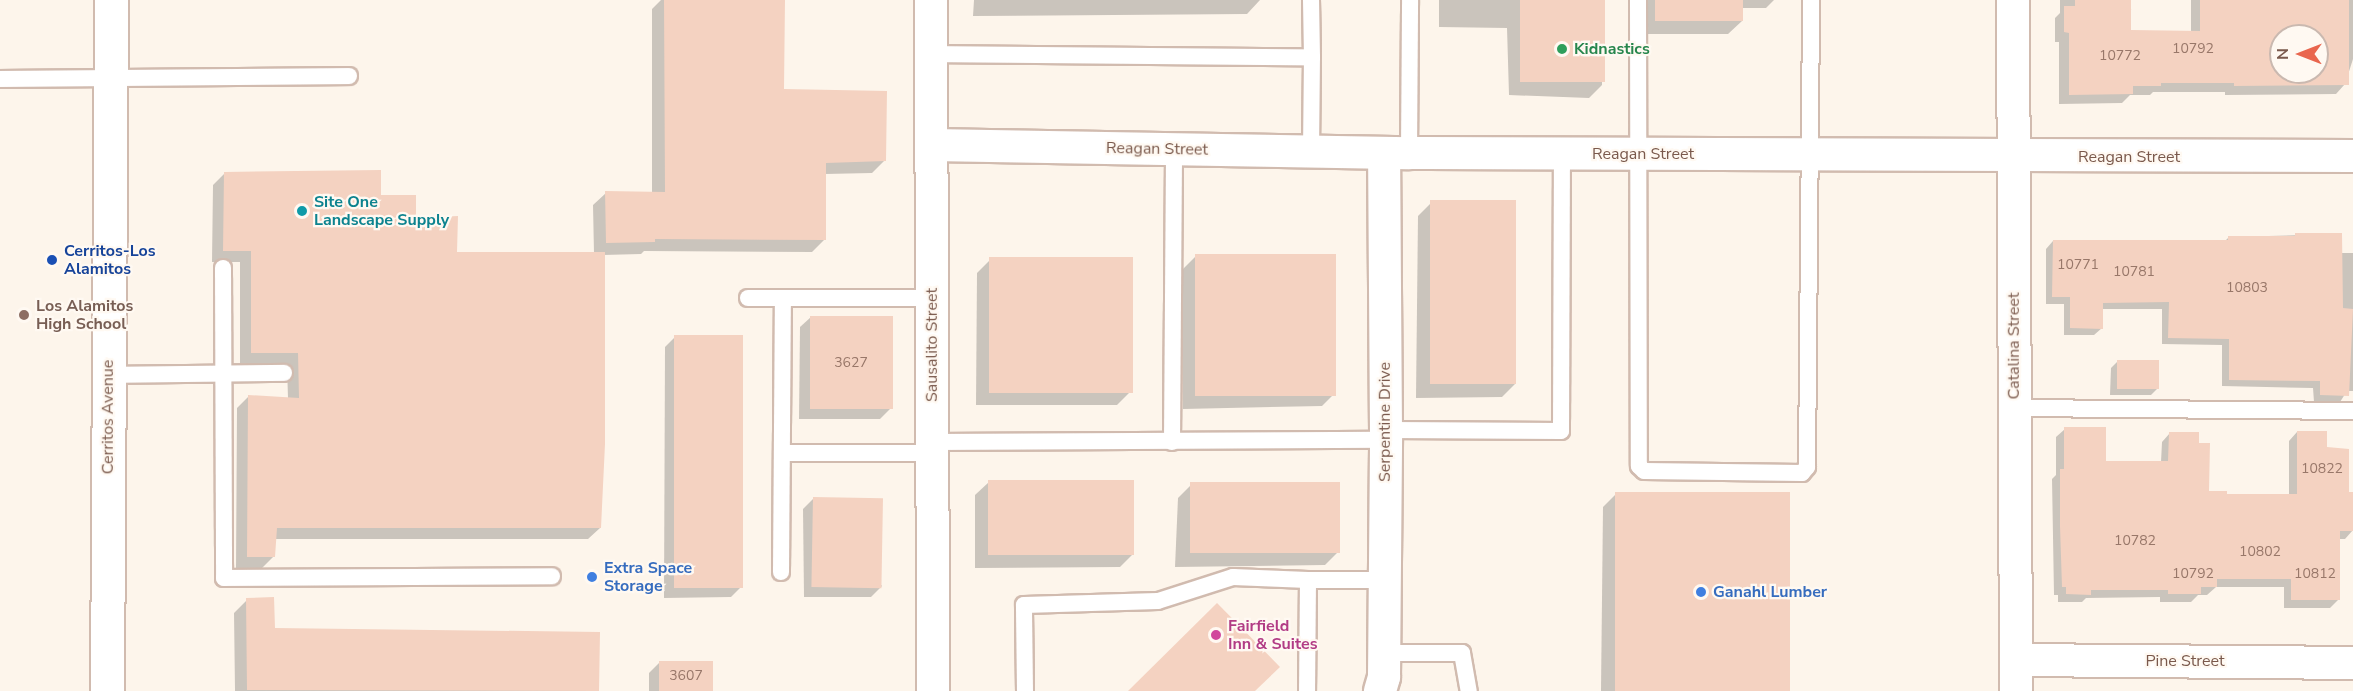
<!DOCTYPE html>
<html>
<head>
<meta charset="utf-8">
<style>
  body { margin:0 }
  #map { position:relative; width:2353px; height:691px; overflow:hidden; background:#fdf5eb; font-family:"Nunito Sans",sans-serif }
  div>[style] { position:absolute }
  [style*='--x'] { left:calc(var(--x)*1px); top:calc(var(--y)*1px); width:calc(var(--w)*1px); rotate:calc(var(--a)*1deg) }
  .shadow>* { inset:0; background:#0003 }
  .building>* { inset:0; background:#f4d2c1; transform-origin:0 0 }
  .roads { filter:drop-shadow(2px 0 #d1bbaf) drop-shadow(-2px 0 #d1bbaf) drop-shadow(0 2px #d1bbaf) drop-shadow(0 -2px #d1bbaf) }
  .service>* { height:16px; margin:-8px; padding:0 8px; transform-origin:8px; border-radius:8px; background:#fff }
  .minor>* { height:32px; margin:-16px; padding:0 16px; transform-origin:16px; border-radius:16px; background:#fff }
  .secondary>* { height:33px; margin:-16.5px; padding:0 16.5px; transform-origin:16.5px; border-radius:16.5px; background:#fff }
  .dots>* { width:16px; height:16px; translate:-50% -50%; box-sizing:border-box; border:3px solid #fff9f2; border-radius:50% }
  span { translate:-50% -50%; white-space:nowrap; text-align:center; line-height:1.15; -webkit-text-stroke:4.5px #fff9f2; paint-order:stroke }
  .number-label { font-size:14px; color:#987769 }
  .number-label span { -webkit-text-stroke-width:0 }
  .leisure-label { font-size:16px; color:#27864d; font-weight:700 }
  .left { translate:0 -50%; text-align:left }
  .street-label { font-size:16px; color:#7a594c }
  .culture-label { font-size:16px; color:#0d838f; font-weight:700 }
  .transit-label { font-size:16px; color:#164399; font-weight:700 }
  .education-label { font-size:16px; color:#785e54; font-weight:700 }
  .shop-label { font-size:16px; color:#366cbe; font-weight:700 }
  .hotel-label { font-size:16px; color:#b23c85; font-weight:700 }
  .north { position:absolute; left:2269px; top:24px; width:60px; height:60px; box-sizing:border-box; background:#fff9f2; border:2px solid #cab9b0; border-radius:50%; rotate:270deg; font-size:16px; font-weight:700; line-height:24px; text-align:center; color:#7a594c }
  .north::after { content:''; display:block; margin:auto; width:21px; height:27px; background:#e9664e; clip-path:polygon(50% 0,100% 100%,50% 72%,0 100%) }
</style>
</head>
<body>
<div id="map">
  <div class="shadow">
    <div style="clip-path:polygon(661px 0,783px 0,783px 91px,885px 160px,872px 173px,825px 174px,825px 239px,812px 252px,644px 251px,641px 254px,603px 255px,600px 528px,588px 539px,275px 539px,274px 556px,262px 568px,236px 568px,237px 408px,249px 396px,288px 399px,287px 364px,240px 364px,240px 262px,212px 262px,213px 185px,225px 173px,380px 196px,415px 219px,456px 254px,594px 254px,593px 205px,606px 193px,652px 193px,652px 9px)"></div>
    <div style="clip-path:polygon(974px 0,1260px 0,1247px 14px,973px 16px)"></div>
    <div style="clip-path:polygon(1439px 0,1603px 0,1602px 85px,1589px 98px,1509px 95px,1507px 28px,1439px 27px)"></div>
    <div style="clip-path:polygon(1643px 0,1774px 0,1766px 8px,1742px 8px,1742px 21px,1728px 34px,1643px 34px)"></div>
    <div style="clip-path:polygon(evenodd,2060px 0,2130px 0,2130px 32px,2191px 33px,2191px 0,2353px 0,2353px 59px,2345px 84px,2336px 94px,2225px 95px,2225px 92px,2153px 92px,2150px 95px,2130px 95px,2122px 103px,2059px 104px,2059px 42px,2055px 42px,2055px 18px,2060px 13px,2060px 0,2281px 36px,2317px 36px,2317px 72px,2281px 72px,2281px 36px)"></div>
    <div style="clip-path:polygon(1431px 203px,1515px 384px,1502px 397px,1416px 398px,1418px 216px)"></div>
    <div style="clip-path:polygon(2342px 234px,2342px 253px,2353px 253px,2353px 391px,2347px 391px,2340px 402px,2314px 402px,2313px 388px,2222px 386px,2222px 345px,2162px 344px,2162px 309px,2102px 309px,2102px 328px,2094px 335px,2064px 335px,2064px 304px,2046px 304px,2046px 249px,2053px 241px,2224px 242px,2229px 237px)"></div>
    <div style="clip-path:polygon(1196px 256px,1335px 393px,1322px 406px,1183px 409px,1183px 269px)"></div>
    <div style="clip-path:polygon(990px 260px,1130px 392px,1117px 405px,976px 405px,977px 273px)"></div>
    <div style="clip-path:polygon(811px 317px,890px 409px,880px 419px,799px 419px,800px 327px)"></div>
    <div style="clip-path:polygon(675px 337px,741px 587px,731px 597px,664px 598px,665px 347px)"></div>
    <div style="clip-path:polygon(2118px 361px,2158px 388px,2151px 395px,2110px 395px,2111px 368px)"></div>
    <div style="clip-path:polygon(2065px 429px,2104px 462px,2161px 462px,2162px 442px,2170px 433px,2208px 492px,2225px 496px,2289px 496px,2289px 441px,2297px 432px,2326px 448px,2348px 493px,2353px 493px,2353px 530px,2345px 539px,2338px 539px,2338px 600px,2330px 608px,2284px 608px,2284px 587px,2216px 587px,2207px 595px,2198px 595px,2191px 602px,2160px 602px,2160px 597px,2086px 598px,2082px 602px,2058px 602px,2058px 595px,2054px 595px,2052px 479px,2056px 475px,2056px 437px)"></div>
    <div style="clip-path:polygon(989px 482px,1133px 554px,1120px 567px,975px 568px,975px 495px)"></div>
    <div style="clip-path:polygon(1191px 485px,1338px 552px,1325px 565px,1175px 567px,1178px 498px)"></div>
    <div style="clip-path:polygon(1616px 494px,1785px 691px,1601px 691px,1603px 507px)"></div>
    <div style="clip-path:polygon(813px 499px,882px 586px,871px 597px,804px 597px,803px 509px)"></div>
    <div style="clip-path:polygon(247px 600px,274px 630px,599px 633px,598px 691px,235px 691px,234px 613px)"></div>
    <div style="clip-path:polygon(660px 662px,712px 691px,649px 691px,649px 673px)"></div>
  </div>
  <div class="building">
    <div style="clip-path:polygon(664px 0,785px 0,784px 89px,887px 91px,886px 161px,826px 163px,826px 240px,655px 239px,655px 242px,606px 243px,605px 191px,665px 192px)"></div>
    <div style="left:1520px;top:0;width:85px;height:82px"></div>
    <div style="left:1655px;top:0;width:88px;height:21px"></div>
    <div style="clip-path:polygon(evenodd,2075px 0,2131px 0,2131px 30px,2200px 31px,2200px 0,2349px 0,2349px 85px,2234px 86px,2234px 83px,2161px 83px,2161px 86px,2133px 86px,2133px 94px,2069px 95px,2069px 33px,2064px 32px,2064px 6px,2075px 6px,2075px 0,2281px 36px,2317px 36px,2317px 72px,2281px 72px,2281px 36px)"></div>
    <div style="clip-path:polygon(381px 170px,381px 195px,416px 195px,416px 218px,458px 216px,457px 252px,605px 252px,605px 444px,601px 528px,277px 528px,275px 557px,247px 557px,248px 395px,299px 398px,298px 353px,251px 353px,251px 251px,223px 251px,224px 172px)"></div>
    <div style="left:1516px;top:200px;width:184px;height:86px;rotate:90deg"></div>
    <div style="clip-path:polygon(2295px 233px,2342px 233px,2343px 308px,2353px 309px,2349px 396px,2320px 395px,2320px 381px,2229px 380px,2229px 339px,2168px 338px,2169px 302px,2103px 303px,2103px 329px,2070px 328px,2070px 297px,2052px 297px,2053px 240px,2228px 240px,2228px 236px,2295px 236px)"></div>
    <div style="left:1195px;top:254px;width:141px;height:142px"></div>
    <div style="left:1133px;top:257px;width:136px;height:144px;rotate:90deg"></div>
    <div style="left:810px;top:316px;width:83px;height:93px"></div>
    <div style="left:674px;top:335px;width:69px;height:253px"></div>
    <div style="left:2117px;top:360px;width:42px;height:29px"></div>
    <div style="clip-path:polygon(2064px 427px,2106px 427px,2106px 461px,2168px 461px,2169px 432px,2199px 432px,2199px 443px,2210px 443px,2209px 491px,2227px 491px,2227px 494px,2297px 494px,2297px 431px,2327px 431px,2327px 447px,2349px 449px,2349px 492px,2353px 492px,2353px 531px,2340px 531px,2340px 600px,2291px 600px,2291px 579px,2217px 579px,2217px 587px,2201px 587px,2201px 594px,2168px 594px,2168px 590px,2091px 590px,2091px 595px,2066px 594px,2066px 587px,2062px 587px,2060px 526px,2060px 469px,2064px 469px)"></div>
    <div style="left:988px;top:480px;width:146px;height:75px"></div>
    <div style="left:1340px;top:482px;width:71px;height:150px;rotate:90deg"></div>
    <div style="left:1615px;top:492px;width:175px;height:199px"></div>
    <div style="left:813px;top:497px;width:70px;height:90px;rotate:1deg"></div>
    <div style="clip-path:polygon(274px 597px,275px 628px,600px 632px,599px 691px,247px 690px,246px 598px)"></div>
    <div style="clip-path:polygon(1217px 603px,1280px 667px,1255px 691px,1128px 691px)"></div>
    <div style="left:659px;top:661px;width:54px;height:30px"></div>
  </div>
  <div class="roads">
    <div class="service">
      <div style="--x:1638;--y:0;--w:466;--a:89.9"></div>
      <div style="--x:1639;--y:466;--w:7;--a:45"></div>
      <div style="--x:1644;--y:471;--w:158;--a:0.7"></div>
      <div style="--x:1802;--y:473;--w:8;--a:-50"></div>
      <div style="--x:1807;--y:467;--w:467;--a:-89.5"></div>
      <div style="--x:931;--y:54;--w:381;--a:0.5"></div>
      <div style="--x:1312;--y:57;--w:57;--a:-91"></div>
      <div style="--x:0;--y:79;--w:349;--a:-0.5"></div>
      <div style="--x:1311;--y:151;--w:94;--a:-89.4"></div>
      <div style="--x:1409;--y:153;--w:153;--a:-89.6"></div>
      <div style="--x:223;--y:268;--w:310;--a:89.8"></div>
      <div style="--x:224;--y:578;--w:328;--a:-0.3"></div>
      <div style="--x:748;--y:298;--w:184;--a:0"></div>
      <div style="--x:108;--y:375;--w:176;--a:-0.7"></div>
      <div style="--x:2015;--y:408;--w:338;--a:0.5"></div>
      <div style="--x:1386;--y:430;--w:175;--a:0.3"></div>
      <div style="--x:1561;--y:431;--w:277;--a:-89.8"></div>
      <div style="--x:932;--y:442;--w:453;--a:-0.3"></div>
      <div style="--x:1172;--y:442;--w:293;--a:-89.6"></div>
      <div style="--x:782;--y:453;--w:150;--a:0"></div>
      <div style="--x:781;--y:572;--w:274;--a:-89.6"></div>
      <div style="--x:1308;--y:580;--w:76;--a:0"></div>
      <div style="--x:1384;--y:653;--w:78;--a:0"></div>
      <div style="--x:1462;--y:653;--w:39;--a:80"></div>
      <div style="--x:1025;--y:691;--w:86;--a:-90.7"></div>
      <div style="--x:1024;--y:605;--w:134;--a:-1.7"></div>
      <div style="--x:1158;--y:601;--w:79;--a:-17.7"></div>
      <div style="--x:1233;--y:577;--w:75;--a:2.3"></div>
      <div style="--x:1308;--y:580;--w:111;--a:90.5"></div>
    </div>
    <div class="minor">
      <div style="--x:931;--y:0;--w:691;--a:89.83"></div>
      <div style="--x:2013;--y:0;--w:691;--a:89.75"></div>
      <div style="--x:932;--y:145;--w:477;--a:1"></div>
      <div style="--x:1409;--y:153;--w:944;--a:0.18"></div>
      <div style="--x:2016;--y:660;--w:337;--a:0.5"></div>
      <div style="--x:1380;--y:691;--w:15;--a:-74"></div>
      <div style="--x:1384;--y:677;--w:247;--a:-89.5"></div>
      <div style="--x:1386;--y:430;--w:277;--a:-90.4"></div>
    </div>
    <div class="secondary">
      <div style="--x:107;--y:691;--w:691;--a:-89.67"></div>
    </div>
  </div>
  <div class="dots">
    <div style="left:1562px;top:49px;background:#2e9e5b"></div>
    <div style="left:302px;top:211px;background:#0f9aa8"></div>
    <div style="left:52px;top:260px;background:#1a4fb4"></div>
    <div style="left:24px;top:315px;background:#8d6e63"></div>
    <div style="left:592px;top:577px;background:#3f7fe0"></div>
    <div style="left:1701px;top:592px;background:#3f7fe0"></div>
    <div style="left:1216px;top:635px;background:#d1479c"></div>
  </div>
  <div class="number-label">
    <span style="left:2193px;top:49px">10792</span>
    <span style="left:2120px;top:56px">10772</span>
    <span style="left:2078px;top:265px">10771</span>
    <span style="left:2134px;top:272px">10781</span>
    <span style="left:2247px;top:288px">10803</span>
    <span style="left:851px;top:363px">3627</span>
    <span style="left:2322px;top:469px">10822</span>
    <span style="left:2135px;top:541px">10782</span>
    <span style="left:2260px;top:552px">10802</span>
    <span style="left:2193px;top:574px">10792</span>
    <span style="left:2315px;top:574px">10812</span>
    <span style="left:686px;top:676px">3607</span>
  </div>
  <div class="leisure-label">
    <span class="left" style="left:1574px;top:49px">Kidnastics</span>
  </div>
  <div class="street-label">
    <span style="left:1157px;top:149px;rotate:1deg">Reagan Street</span>
    <span style="left:1643px;top:154px">Reagan Street</span>
    <span style="left:2129px;top:157px">Reagan Street</span>
    <span style="left:932px;top:345px;rotate:-90deg">Sausalito Street</span>
    <span style="left:2014px;top:346px;rotate:-90deg">Catalina Street</span>
    <span style="left:108px;top:417px;rotate:-90deg">Cerritos Avenue</span>
    <span style="left:1385px;top:422px;rotate:-90deg">Serpentine Drive</span>
    <span style="left:2185px;top:661px">Pine Street</span>
  </div>
  <div class="culture-label">
    <span class="left" style="left:314px;top:211px">Site One<br>Landscape Supply</span>
  </div>
  <div class="transit-label">
    <span class="left" style="left:64px;top:260px">Cerritos-Los<br>Alamitos</span>
  </div>
  <div class="education-label">
    <span class="left" style="left:36px;top:315px">Los Alamitos<br>High School</span>
  </div>
  <div class="shop-label">
    <span class="left" style="left:604px;top:577px">Extra Space<br>Storage</span>
    <span class="left" style="left:1713px;top:592px">Ganahl Lumber</span>
  </div>
  <div class="hotel-label">
    <span class="left" style="left:1228px;top:635px">Fairfield<br>Inn &amp; Suites</span>
  </div>
  <div class="north">N</div>
</div>
</body>
</html>
